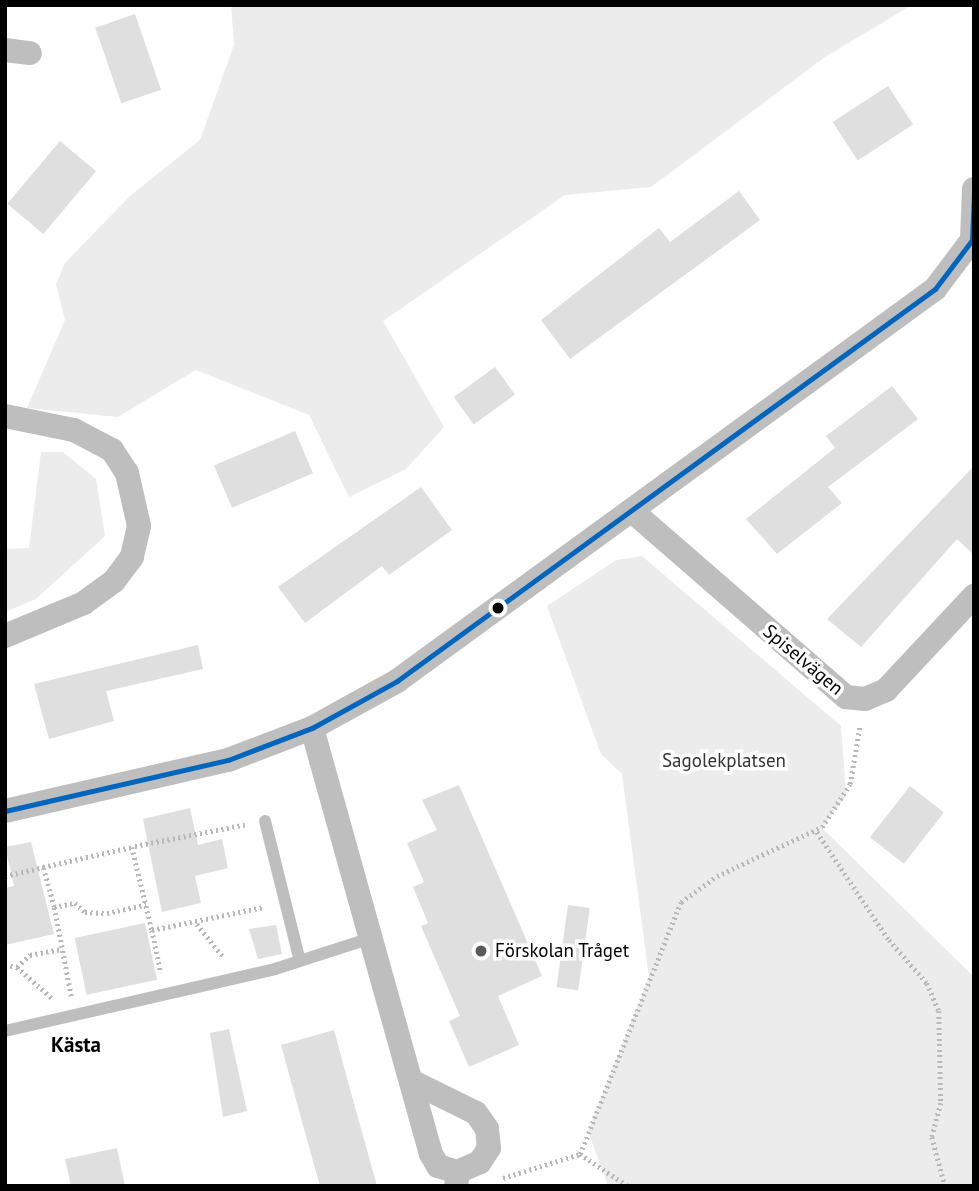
<!DOCTYPE html>
<html>
<head>
<meta charset="utf-8">
<style>
  body { margin:0 }
  #map { position:relative; width:979px; height:1191px; overflow:hidden; background:#fff; font-family:"PT Sans",sans-serif }
  div>[style] { position:absolute }
  [style*='--x'] { left:calc(var(--x)*1px); top:calc(var(--y)*1px); width:calc(var(--w)*1px); rotate:calc(var(--a)*1deg) }
  .green>* { inset:0; background:#ececec }
  .building>* { inset:0; background:#dfdfdf; transform-origin:0 0 }
  .path>* { height:4.5px; margin-top:-2.25px; transform-origin:0; background:repeating-linear-gradient(90deg,#b9b9b9 0 2px,transparent 0 5.5px) }
  .service>* { height:12px; margin:-6px; padding:0 6px; transform-origin:6px; border-radius:6px; background:#bebebe }
  .minor>* { height:24px; margin:-12px; padding:0 12px; transform-origin:12px; border-radius:12px; background:#bebebe }
  .bus-1>* { height:5px; margin:-2.5px; padding:0 2.5px; transform-origin:2.5px; border-radius:2.5px; background:#0065bd }
  .dots>* { width:19px; height:19px; translate:-50% -50%; box-sizing:border-box; border:4px solid #fff; border-radius:50% }
  span { translate:-50% -50%; white-space:nowrap; text-align:center; line-height:1.15; -webkit-text-stroke:7px #fff; paint-order:stroke }
  .street-label { font-size:19px; color:#000 }
  .park-label { font-size:19px; color:#333 }
  .poi-label { font-size:19px; color:#000 }
  .left { translate:0 -50%; text-align:left }
  .neighbourhood-label { font-size:21px; color:#000; font-weight:700 }
  .frame { position:absolute; inset:0; border:7px solid #000; pointer-events:none }
</style>
</head>
<body>
<div id="map">
  <div class="green">
    <div style="clip-path:polygon(231px 5px,912px 5px,825px 57px,651px 187px,565px 195px,383px 321px,444px 427px,406px 469px,349px 497px,309px 415px,196px 370px,118px 417px,27px 408px,65px 320px,56px 284px,65px 263px,131px 195px,200px 140px,234px 45px)"></div>
    <div style="clip-path:polygon(41px 452px,63px 452px,96px 479px,105px 536px,36px 599px,5px 612px,5px 549px,29px 548px)"></div>
    <div style="clip-path:polygon(642px 556px,841px 726px,846px 795px,822px 828px,974px 977px,974px 1186px,608px 1186px,588px 1131px,649px 977px,622px 774px,601px 754px,547px 606px,616px 560px)"></div>
  </div>
  <div class="building">
    <div style="left:135px;top:14px;width:80px;height:42px;rotate:71deg"></div>
    <div style="left:888px;top:86px;width:46px;height:66px;rotate:57deg"></div>
    <div style="left:60px;top:141px;width:47px;height:82px;rotate:40deg"></div>
    <div style="clip-path:polygon(739px 191px,760px 220px,570px 359px,541px 320px,659px 228px,670px 242px)"></div>
    <div style="left:495px;top:367px;width:34px;height:51px;rotate:54deg"></div>
    <div style="clip-path:polygon(892px 386px,918px 419px,828px 487px,842px 503px,777px 554px,746px 519px,835px 448px,826px 436px)"></div>
    <div style="left:295px;top:431px;width:46px;height:88px;rotate:67deg"></div>
    <div style="clip-path:polygon(974px 466px,974px 555px,957px 539px,861px 647px,827px 619px)"></div>
    <div style="clip-path:polygon(421px 487px,452px 530px,389px 575px,382px 566px,305px 623px,278px 587px)"></div>
    <div style="clip-path:polygon(198px 645px,203px 669px,106px 691px,114px 721px,49px 739px,34px 684px)"></div>
    <div style="clip-path:polygon(459px 785px,542px 976px,498px 996px,519px 1045px,469px 1067px,449px 1021px,460px 1016px,421px 926px,428px 923px,413px 887px,424px 882px,407px 843px,437px 830px,422px 800px)"></div>
    <div style="left:910px;top:786px;width:43px;height:65px;rotate:38deg"></div>
    <div style="clip-path:polygon(190px 808px,198px 845px,222px 839px,228px 868px,195px 876px,201px 903px,162px 912px,143px 819px)"></div>
    <div style="clip-path:polygon(31px 842px,54px 934px,5px 945px,5px 888px,14px 886px,5px 847px)"></div>
    <div style="left:568px;top:905px;width:22px;height:83px;rotate:8deg"></div>
    <div style="left:145px;top:923px;width:58px;height:72px;rotate:78deg"></div>
    <div style="clip-path:polygon(276px 925px,282px 954px,258px 959px,249px 929px)"></div>
    <div style="clip-path:polygon(229px 1029px,247px 1111px,223px 1117px,210px 1033px)"></div>
    <div style="clip-path:polygon(334px 1030px,350px 1089px,377px 1186px,320px 1186px,309px 1147px,281px 1045px)"></div>
    <div style="clip-path:polygon(117px 1148px,125px 1186px,71px 1186px,65px 1159px)"></div>
  </div>
  <div class="path">
    <div style="--x:245;--y:825;--w:115;--a:169"></div>
    <div style="--x:132;--y:847;--w:85;--a:76.5"></div>
    <div style="--x:152;--y:930;--w:114;--a:-11.6"></div>
    <div style="--x:817;--y:832;--w:130;--a:56.3"></div>
    <div style="--x:889;--y:940;--w:57;--a:48.5"></div>
    <div style="--x:927;--y:983;--w:30;--a:67"></div>
    <div style="--x:939;--y:1011;--w:92;--a:88.8"></div>
    <div style="--x:941;--y:1103;--w:35;--a:105"></div>
    <div style="--x:932;--y:1137;--w:51;--a:75.1"></div>
    <div style="--x:5;--y:876;--w:39;--a:-13"></div>
    <div style="--x:54;--y:907;--w:41;--a:-105.4"></div>
    <div style="--x:43;--y:867;--w:91;--a:-12.7"></div>
    <div style="--x:197;--y:924;--w:43;--a:51.5"></div>
    <div style="--x:152;--y:930;--w:44;--a:78.2"></div>
    <div style="--x:5;--y:965;--w:12;--a:9"></div>
    <div style="--x:17;--y:967;--w:48;--a:41.6"></div>
    <div style="--x:17;--y:967;--w:18;--a:-43"></div>
    <div style="--x:30;--y:955;--w:33;--a:-11"></div>
    <div style="--x:71;--y:996;--w:91;--a:-100.8"></div>
    <div style="--x:54;--y:907;--w:21;--a:-11"></div>
    <div style="--x:75;--y:903;--w:13;--a:42"></div>
    <div style="--x:85;--y:912;--w:22;--a:3"></div>
    <div style="--x:107;--y:913;--w:40;--a:-12"></div>
    <div style="--x:580;--y:1154;--w:58;--a:33.7"></div>
    <div style="--x:503;--y:1178;--w:81;--a:-17.3"></div>
    <div style="--x:580;--y:1154;--w:271;--a:-68.2"></div>
    <div style="--x:681;--y:902;--w:44;--a:-35.8"></div>
    <div style="--x:717;--y:876;--w:116;--a:-25"></div>
    <div style="--x:822;--y:827;--w:51;--a:-56.9"></div>
    <div style="--x:850;--y:784;--w:60;--a:-80.4"></div>
  </div>
  <div class="service">
    <div style="--x:265;--y:821;--w:140;--a:76"></div>
    <div style="--x:5;--y:1031;--w:277;--a:-12.9"></div>
    <div style="--x:275;--y:969;--w:101;--a:-17.9"></div>
  </div>
  <div class="minor">
    <div style="--x:5;--y:50;--w:25;--a:7"></div>
    <div style="--x:5;--y:416;--w:70;--a:11.5"></div>
    <div style="--x:74;--y:430;--w:43;--a:27.8"></div>
    <div style="--x:112;--y:450;--w:27;--a:57"></div>
    <div style="--x:127;--y:473;--w:54;--a:77.2"></div>
    <div style="--x:139;--y:526;--w:32;--a:103"></div>
    <div style="--x:132;--y:557;--w:30;--a:127"></div>
    <div style="--x:114;--y:581;--w:37;--a:144"></div>
    <div style="--x:84;--y:603;--w:86;--a:157.3"></div>
    <div style="--x:632;--y:511;--w:284;--a:41"></div>
    <div style="--x:846;--y:697;--w:19;--a:6"></div>
    <div style="--x:865;--y:699;--w:23;--a:-23"></div>
    <div style="--x:886;--y:690;--w:129;--a:-46.9"></div>
    <div style="--x:312;--y:728;--w:442;--a:74.4"></div>
    <div style="--x:431;--y:1154;--w:14;--a:60"></div>
    <div style="--x:438;--y:1166;--w:21;--a:17"></div>
    <div style="--x:458;--y:1172;--w:14;--a:98"></div>
    <div style="--x:5;--y:811;--w:229;--a:-12.9"></div>
    <div style="--x:228;--y:760;--w:90;--a:-20.9"></div>
    <div style="--x:312;--y:728;--w:97;--a:-28.9"></div>
    <div style="--x:397;--y:681;--w:666;--a:-36.08"></div>
    <div style="--x:935;--y:289;--w:61;--a:-52.9"></div>
    <div style="--x:972;--y:240;--w:51;--a:-87.8"></div>
    <div style="--x:411;--y:1081;--w:72;--a:26.2"></div>
    <div style="--x:476;--y:1113;--w:19;--a:55"></div>
    <div style="--x:487;--y:1129;--w:19;--a:84"></div>
    <div style="--x:489;--y:1148;--w:17;--a:123"></div>
    <div style="--x:480;--y:1162;--w:24;--a:156"></div>
  </div>
  <div class="bus-1">
    <div style="--x:5;--y:811;--w:229;--a:-12.9"></div>
    <div style="--x:228;--y:760;--w:90;--a:-20.9"></div>
    <div style="--x:312;--y:728;--w:97;--a:-28.9"></div>
    <div style="--x:397;--y:681;--w:666;--a:-36.08"></div>
    <div style="--x:935;--y:289;--w:61;--a:-52.9"></div>
    <div style="--x:972;--y:240;--w:45;--a:-87.5"></div>
  </div>
  <div class="dots">
    <div style="left:498px;top:608px;background:#000"></div>
    <div style="left:481px;top:951px;background:#595959"></div>
  </div>
  <div class="street-label">
    <span style="left:803px;top:660px;rotate:40deg">Spiselvägen</span>
  </div>
  <div class="park-label">
    <span style="left:724px;top:761px">Sagolekplatsen</span>
  </div>
  <div class="poi-label">
    <span class="left" style="left:495px;top:951px">Förskolan Tråget</span>
  </div>
  <div class="neighbourhood-label">
    <span style="left:76px;top:1045px">Kästa</span>
  </div>
  <div class="frame"></div>
</div>
</body>
</html>
